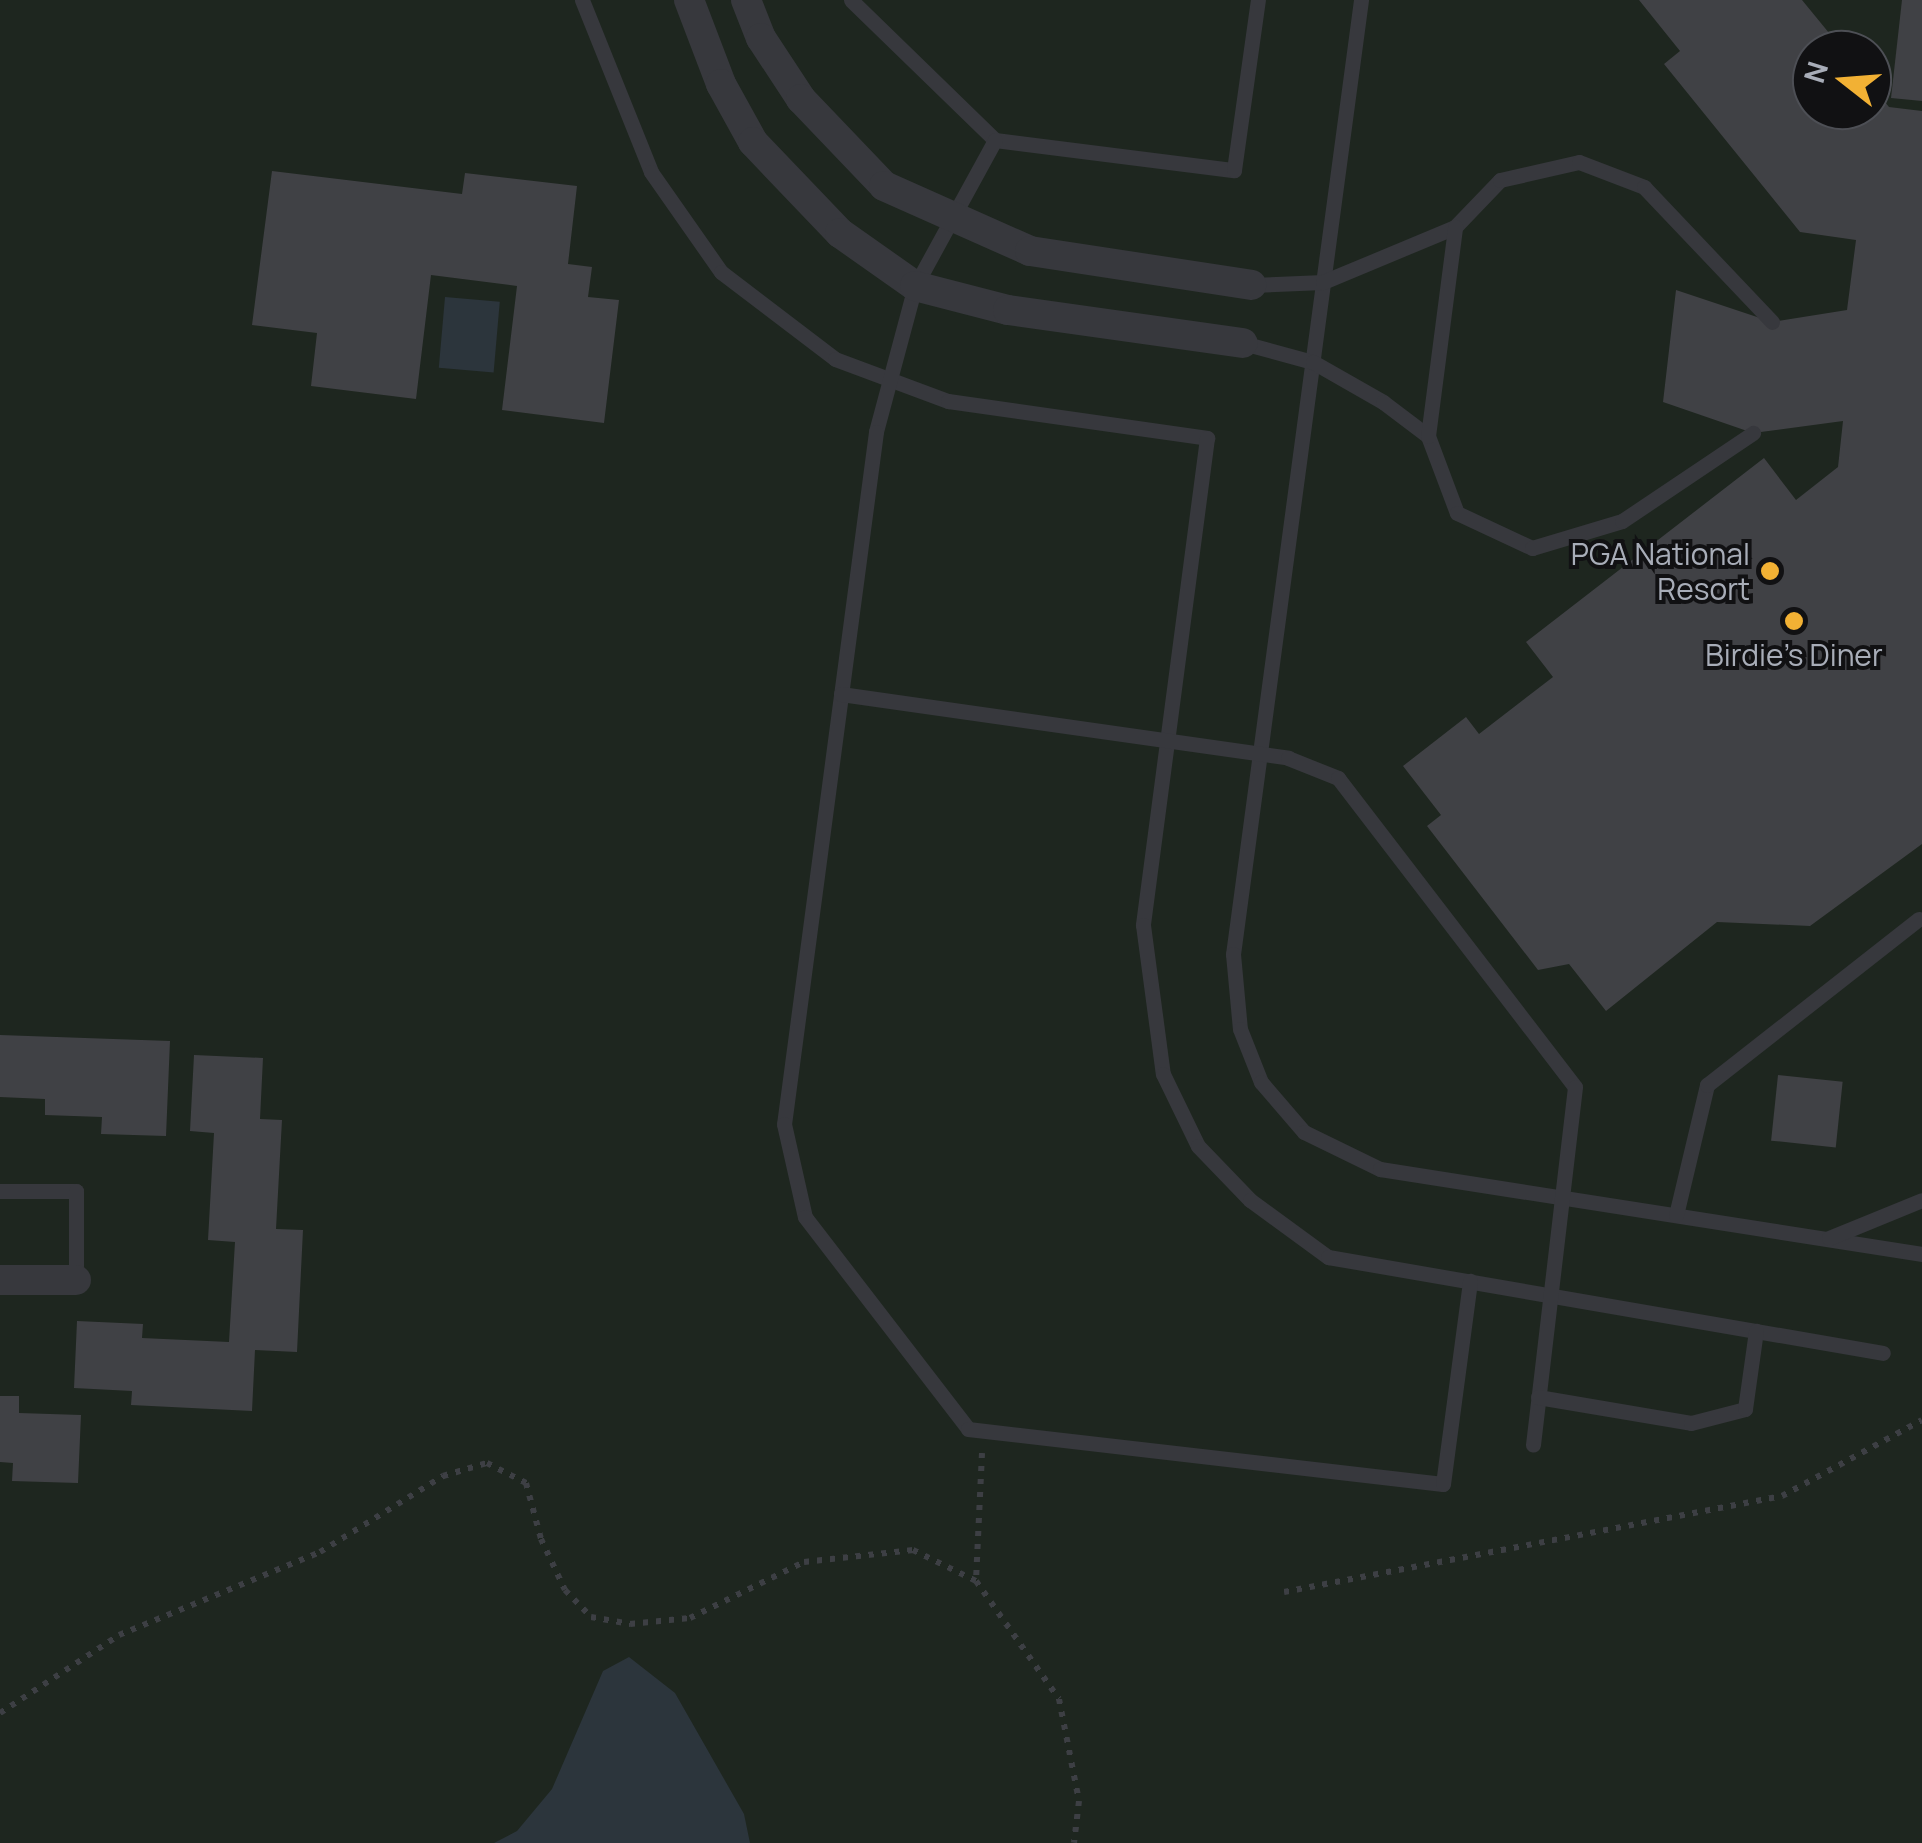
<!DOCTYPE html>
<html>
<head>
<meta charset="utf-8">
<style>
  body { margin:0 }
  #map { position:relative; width:1922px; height:1843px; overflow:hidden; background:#161618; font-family:Manrope,sans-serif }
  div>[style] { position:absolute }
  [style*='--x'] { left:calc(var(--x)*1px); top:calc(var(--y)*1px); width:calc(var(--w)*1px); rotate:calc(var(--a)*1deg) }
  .green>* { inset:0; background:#1e261f }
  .water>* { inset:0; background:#2c353c; transform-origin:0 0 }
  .building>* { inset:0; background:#404145; transform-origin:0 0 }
  .path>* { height:6px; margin-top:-3px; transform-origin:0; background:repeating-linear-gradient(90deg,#3d3f44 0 5px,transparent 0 13px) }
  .service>* { height:15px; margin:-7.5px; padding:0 7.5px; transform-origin:7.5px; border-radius:7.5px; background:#37383d }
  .minor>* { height:30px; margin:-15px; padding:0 15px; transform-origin:15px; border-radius:15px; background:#37383d }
  .dots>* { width:28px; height:28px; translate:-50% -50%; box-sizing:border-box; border:5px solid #111113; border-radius:50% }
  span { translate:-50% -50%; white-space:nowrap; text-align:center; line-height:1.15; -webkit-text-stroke:8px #111113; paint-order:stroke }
  .poi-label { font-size:30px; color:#a8adb8 }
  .right { translate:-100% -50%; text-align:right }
  .north { position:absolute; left:1792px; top:30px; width:100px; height:100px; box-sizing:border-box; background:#111113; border:2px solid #4d4f55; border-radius:50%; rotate:287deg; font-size:28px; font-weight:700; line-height:40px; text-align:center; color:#a8adb8 }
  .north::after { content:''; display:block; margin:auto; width:35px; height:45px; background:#f2b134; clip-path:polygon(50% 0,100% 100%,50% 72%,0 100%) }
</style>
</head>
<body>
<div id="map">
  <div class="green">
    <div style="clip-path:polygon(evenodd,0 0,1922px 0,1922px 1843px,0 1843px,0 0,1812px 50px,1872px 50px,1872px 110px,1812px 110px,1812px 50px)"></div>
  </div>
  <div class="water">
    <div style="left:445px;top:297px;width:55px;height:71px;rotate:5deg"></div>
    <div style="clip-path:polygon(629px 1657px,675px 1693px,744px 1814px,750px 1843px,494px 1843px,517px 1831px,552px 1789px,603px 1671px)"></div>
  </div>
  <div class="building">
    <div style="clip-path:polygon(1639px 0,1802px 0,1843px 50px,1812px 50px,1812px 110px,1872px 110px,1872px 86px,1889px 107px,1922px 111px,1922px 844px,1810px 926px,1717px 922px,1606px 1011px,1569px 964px,1538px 970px,1427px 826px,1441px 815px,1403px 766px,1466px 717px,1479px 734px,1553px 677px,1526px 642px,1764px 458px,1796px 500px,1838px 467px,1843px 421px,1753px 433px,1663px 402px,1676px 290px,1772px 322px,1847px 310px,1856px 240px,1800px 232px,1664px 64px,1680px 51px)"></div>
    <div style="clip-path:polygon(1902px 0,1922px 0,1922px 101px,1891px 98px)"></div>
    <div style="clip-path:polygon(272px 171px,462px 194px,465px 173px,577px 186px,568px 264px,592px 267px,588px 297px,619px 300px,604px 423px,502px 410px,517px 286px,431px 275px,416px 399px,311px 386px,317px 333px,252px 325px)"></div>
    <div style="clip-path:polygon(0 1035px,170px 1041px,166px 1136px,101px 1134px,102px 1117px,45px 1115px,45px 1099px,0 1097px)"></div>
    <div style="clip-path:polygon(194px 1055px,263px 1058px,260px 1119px,282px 1120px,276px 1229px,303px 1230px,297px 1352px,255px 1350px,252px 1411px,131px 1405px,132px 1391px,74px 1388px,77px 1321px,143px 1324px,142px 1338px,229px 1342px,235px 1242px,208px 1240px,214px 1133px,190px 1131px)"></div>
    <div style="left:1778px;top:1075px;width:65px;height:66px;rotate:6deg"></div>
    <div style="clip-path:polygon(0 1396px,19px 1396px,19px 1413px,81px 1415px,78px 1483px,12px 1481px,13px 1463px,0 1462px)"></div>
  </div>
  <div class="path">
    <div style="--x:982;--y:1453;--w:128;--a:92.7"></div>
    <div style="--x:976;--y:1581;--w:144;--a:54.9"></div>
    <div style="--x:1059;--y:1699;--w:104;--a:78.9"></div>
    <div style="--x:1079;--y:1801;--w:42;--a:96.8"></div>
    <div style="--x:1284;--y:1592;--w:507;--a:-10.91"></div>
    <div style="--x:1782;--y:1496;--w:159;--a:-28.5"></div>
    <div style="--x:0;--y:1713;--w:142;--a:-33.2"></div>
    <div style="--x:119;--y:1635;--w:217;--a:-22.4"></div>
    <div style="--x:320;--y:1552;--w:145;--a:-31.7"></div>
    <div style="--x:443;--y:1476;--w:46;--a:-16.5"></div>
    <div style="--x:487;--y:1463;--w:44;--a:27.1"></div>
    <div style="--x:526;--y:1483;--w:58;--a:75"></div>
    <div style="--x:541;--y:1539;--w:56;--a:64.8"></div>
    <div style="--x:565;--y:1590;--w:37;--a:46"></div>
    <div style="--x:591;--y:1617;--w:40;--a:10"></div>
    <div style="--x:630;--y:1624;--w:60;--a:-5.7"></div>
    <div style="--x:690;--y:1618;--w:127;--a:-26.2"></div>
    <div style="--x:804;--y:1562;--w:110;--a:-6.3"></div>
    <div style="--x:913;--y:1550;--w:70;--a:26.2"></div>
  </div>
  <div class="service">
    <div style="--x:582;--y:0;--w:185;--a:68.1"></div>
    <div style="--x:651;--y:172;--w:122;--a:55"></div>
    <div style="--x:721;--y:272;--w:143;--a:37.3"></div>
    <div style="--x:835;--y:359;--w:121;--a:20.4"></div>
    <div style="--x:948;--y:401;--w:262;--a:8.1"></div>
    <div style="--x:1207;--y:438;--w:491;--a:97.5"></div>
    <div style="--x:1143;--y:925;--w:150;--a:82.4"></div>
    <div style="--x:1163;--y:1074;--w:80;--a:64.1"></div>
    <div style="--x:1198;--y:1146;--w:75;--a:46.1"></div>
    <div style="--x:1250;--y:1200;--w:97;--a:36.2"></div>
    <div style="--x:1328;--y:1257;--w:563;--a:9.81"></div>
    <div style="--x:851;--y:0;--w:201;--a:44.2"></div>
    <div style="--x:995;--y:140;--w:241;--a:7.2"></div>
    <div style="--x:1234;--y:170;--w:172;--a:-82"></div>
    <div style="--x:1361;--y:0;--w:963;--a:97.64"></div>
    <div style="--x:1233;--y:954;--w:75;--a:84.7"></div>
    <div style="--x:1240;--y:1029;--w:57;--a:68.4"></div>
    <div style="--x:1261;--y:1082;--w:66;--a:49.3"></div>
    <div style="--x:1304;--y:1132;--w:85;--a:26"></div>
    <div style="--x:1380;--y:1169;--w:549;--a:8.91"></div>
    <div style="--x:995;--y:140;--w:166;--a:118.7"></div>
    <div style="--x:915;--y:286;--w:151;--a:105"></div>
    <div style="--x:876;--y:432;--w:698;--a:97.57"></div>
    <div style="--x:784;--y:1124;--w:95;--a:77.3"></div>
    <div style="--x:805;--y:1217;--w:267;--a:52.4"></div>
    <div style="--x:968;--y:1429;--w:478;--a:6.6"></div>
    <div style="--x:1443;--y:1484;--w:205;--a:-82.4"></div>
    <div style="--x:1251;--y:285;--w:72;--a:-2.4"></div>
    <div style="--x:1323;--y:282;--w:143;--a:-22.6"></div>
    <div style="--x:1455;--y:227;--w:65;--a:-46.2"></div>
    <div style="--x:1500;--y:180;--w:81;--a:-12.8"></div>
    <div style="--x:1579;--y:162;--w:70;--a:21"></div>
    <div style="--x:1644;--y:187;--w:186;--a:46.5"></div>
    <div style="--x:1243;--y:343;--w:73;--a:15.2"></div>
    <div style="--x:1313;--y:362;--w:81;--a:29.7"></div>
    <div style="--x:1383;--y:402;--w:56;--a:37.1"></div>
    <div style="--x:1428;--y:436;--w:82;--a:69.4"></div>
    <div style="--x:1457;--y:513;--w:83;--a:25"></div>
    <div style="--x:1532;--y:548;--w:94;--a:-16.7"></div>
    <div style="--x:1622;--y:521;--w:158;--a:-33.9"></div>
    <div style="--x:1428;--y:436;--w:211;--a:-82.6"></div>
    <div style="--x:841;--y:694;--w:452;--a:8.1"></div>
    <div style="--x:1288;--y:758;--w:54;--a:21.8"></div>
    <div style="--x:1338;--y:778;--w:389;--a:52.5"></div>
    <div style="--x:1575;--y:1087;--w:360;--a:96.7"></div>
    <div style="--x:0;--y:1191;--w:76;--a:0"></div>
    <div style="--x:76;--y:1191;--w:89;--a:90"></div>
    <div style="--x:1676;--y:1215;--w:134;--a:-76.6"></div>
    <div style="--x:1707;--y:1085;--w:269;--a:-38.1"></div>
    <div style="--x:1829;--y:1238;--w:100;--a:-22.2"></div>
    <div style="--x:1538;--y:1397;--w:155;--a:9.6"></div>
    <div style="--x:1691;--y:1423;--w:56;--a:-14.5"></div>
    <div style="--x:1745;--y:1409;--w:79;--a:-82"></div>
  </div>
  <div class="minor">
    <div style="--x:689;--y:0;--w:90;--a:69.1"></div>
    <div style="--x:721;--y:84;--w:66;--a:61.1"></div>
    <div style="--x:753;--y:142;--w:126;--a:46.3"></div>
    <div style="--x:840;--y:233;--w:92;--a:35.2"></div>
    <div style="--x:915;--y:286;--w:96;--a:14.5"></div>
    <div style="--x:1008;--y:310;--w:237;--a:8"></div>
    <div style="--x:746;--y:0;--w:41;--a:68.5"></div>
    <div style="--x:761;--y:38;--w:73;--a:56.7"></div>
    <div style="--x:801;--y:99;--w:120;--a:46.3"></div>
    <div style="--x:884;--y:186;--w:160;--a:24"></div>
    <div style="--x:1030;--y:251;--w:224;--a:8.7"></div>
    <div style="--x:0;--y:1280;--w:76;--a:0"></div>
  </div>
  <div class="dots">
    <div style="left:1770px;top:571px;background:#f2b134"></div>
    <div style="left:1794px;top:621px;background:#f2b134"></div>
  </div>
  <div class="poi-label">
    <span class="right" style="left:1750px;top:571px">PGA National<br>Resort</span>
    <span style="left:1794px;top:655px">Birdie's Diner</span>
  </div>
  <div class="north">N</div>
</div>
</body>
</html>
